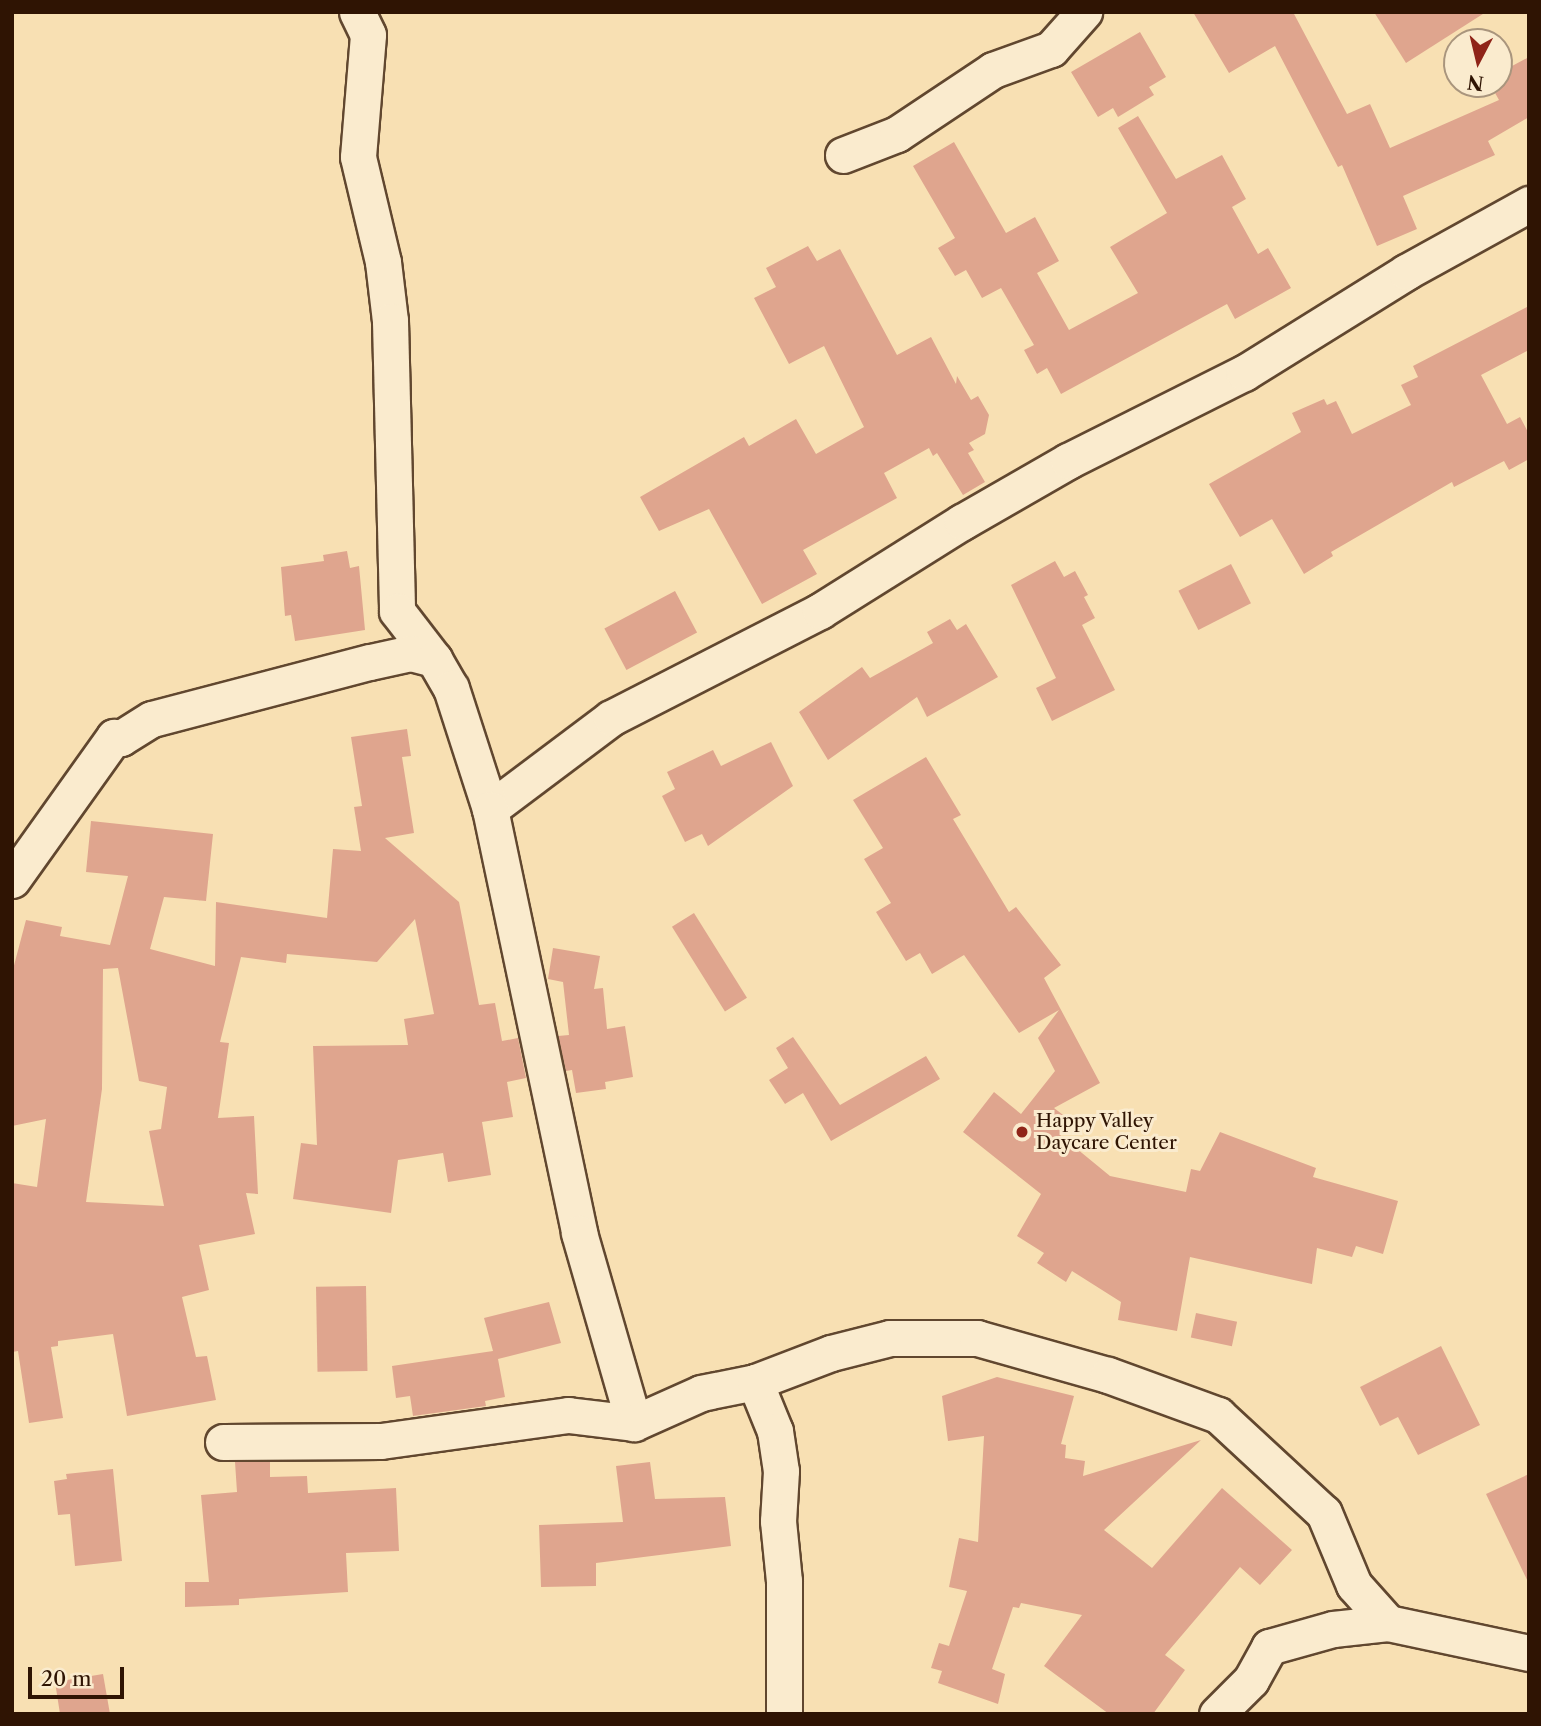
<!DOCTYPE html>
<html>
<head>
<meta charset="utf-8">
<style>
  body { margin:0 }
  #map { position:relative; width:1541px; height:1726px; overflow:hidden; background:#f8e0b3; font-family:"Libre Caslon Text",serif }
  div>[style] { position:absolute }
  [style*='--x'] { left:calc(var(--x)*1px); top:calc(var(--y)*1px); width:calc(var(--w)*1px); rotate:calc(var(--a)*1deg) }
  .building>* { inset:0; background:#dfa58e; transform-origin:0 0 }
  .roads { filter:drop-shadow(2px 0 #61472f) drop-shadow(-2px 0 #61472f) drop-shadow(0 2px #61472f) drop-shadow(0 -2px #61472f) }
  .minor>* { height:35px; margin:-17.5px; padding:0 17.5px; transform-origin:17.5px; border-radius:17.5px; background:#faebce }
  .dots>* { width:19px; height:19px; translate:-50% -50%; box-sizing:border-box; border:4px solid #faebce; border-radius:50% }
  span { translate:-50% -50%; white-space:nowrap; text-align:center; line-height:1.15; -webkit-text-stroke:6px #faebce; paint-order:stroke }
  .poi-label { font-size:19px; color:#2f1403 }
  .left { translate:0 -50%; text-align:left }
  .frame { position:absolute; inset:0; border:14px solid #2f1403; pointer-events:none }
  .north { position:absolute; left:1443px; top:28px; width:70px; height:70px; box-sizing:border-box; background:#faebce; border:2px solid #a9957d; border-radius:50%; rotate:187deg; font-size:19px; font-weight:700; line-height:28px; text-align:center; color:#2f1403 }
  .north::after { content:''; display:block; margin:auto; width:24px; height:32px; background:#8f2418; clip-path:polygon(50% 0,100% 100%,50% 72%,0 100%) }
  .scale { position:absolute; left:28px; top:1667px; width:96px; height:32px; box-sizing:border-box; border:4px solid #2f1403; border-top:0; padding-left:9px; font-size:21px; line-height:24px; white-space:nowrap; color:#2f1403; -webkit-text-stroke:5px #faebce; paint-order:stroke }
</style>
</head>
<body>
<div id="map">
  <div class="building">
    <div style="clip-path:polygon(1193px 12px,1293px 12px,1347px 114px,1370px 104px,1390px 148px,1499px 100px,1490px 84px,1499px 84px,1499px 73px,1529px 57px,1529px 117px,1488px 141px,1495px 155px,1403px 196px,1417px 229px,1377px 246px,1342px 165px,1338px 167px,1275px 46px,1229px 73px)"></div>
    <div style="clip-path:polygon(1374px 12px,1486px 12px,1406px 63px)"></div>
    <div style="clip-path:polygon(1140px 32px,1166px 77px,1149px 87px,1154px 95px,1118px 117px,1113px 108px,1098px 117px,1071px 72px)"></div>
    <div style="clip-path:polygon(1138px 116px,1176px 179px,1222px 155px,1246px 199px,1232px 207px,1258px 254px,1268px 248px,1291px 288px,1235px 319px,1227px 304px,1061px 394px,1047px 368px,1037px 374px,1024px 350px,1034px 345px,1001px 288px,982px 298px,966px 270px,955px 276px,938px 248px,955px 238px,913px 166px,954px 142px,1006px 233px,1035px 217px,1059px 261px,1037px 273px,1069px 330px,1138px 293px,1110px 247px,1167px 213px,1118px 128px)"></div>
    <div style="clip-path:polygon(808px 246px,817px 261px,840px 249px,897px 355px,931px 337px,956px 384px,957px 376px,971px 400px,978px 396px,989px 415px,985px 434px,969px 443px,974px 450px,968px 453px,985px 482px,963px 495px,937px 453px,933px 456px,929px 448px,884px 473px,897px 498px,803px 550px,817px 574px,762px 604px,709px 509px,659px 531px,640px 497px,744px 437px,749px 446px,796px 419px,816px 454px,864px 427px,824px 346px,789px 364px,754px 298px,776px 287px,766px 268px)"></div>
    <div style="clip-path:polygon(1529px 306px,1529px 350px,1481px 375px,1507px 424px,1520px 417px,1529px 434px,1529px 459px,1509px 470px,1504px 461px,1454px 487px,1452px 482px,1331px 552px,1333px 556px,1304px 574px,1272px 519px,1240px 537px,1209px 484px,1301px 432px,1292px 413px,1324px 399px,1327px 405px,1336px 401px,1352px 434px,1411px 405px,1401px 385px,1418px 377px,1413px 366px)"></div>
    <div style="clip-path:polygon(347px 551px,350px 568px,359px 566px,365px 630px,295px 641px,291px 615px,285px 616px,281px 567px,324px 561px,323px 555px)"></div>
    <div style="clip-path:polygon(1055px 561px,1064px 577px,1075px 571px,1088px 595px,1084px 597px,1095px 618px,1082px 625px,1115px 690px,1052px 721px,1036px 688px,1056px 678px,1011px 585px)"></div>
    <div style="left:1231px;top:564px;width:44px;height:59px;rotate:63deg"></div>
    <div style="left:675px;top:591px;width:47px;height:80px;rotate:62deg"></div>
    <div style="clip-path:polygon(950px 619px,957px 630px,966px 624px,998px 677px,927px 717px,917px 697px,828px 760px,799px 712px,862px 667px,870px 678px,933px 643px,927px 632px)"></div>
    <div style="clip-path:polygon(evenodd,407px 729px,411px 756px,402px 757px,414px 833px,385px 838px,459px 902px,479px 1005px,495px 1003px,502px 1041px,518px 1038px,526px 1078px,507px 1082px,513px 1117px,482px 1122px,491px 1175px,448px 1182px,443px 1153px,398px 1160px,391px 1213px,293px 1199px,301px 1143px,317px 1145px,313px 1046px,408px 1045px,404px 1019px,434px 1014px,415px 919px,377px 962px,287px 954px,286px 963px,241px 957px,220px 1042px,229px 1043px,218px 1118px,254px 1116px,258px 1194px,246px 1193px,255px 1234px,199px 1245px,209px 1290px,182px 1297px,196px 1357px,207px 1356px,216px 1400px,127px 1416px,113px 1334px,58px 1341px,58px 1346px,51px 1347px,63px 1418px,29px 1423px,18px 1351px,12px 1352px,12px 1183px,37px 1187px,46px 1119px,12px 1126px,12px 973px,26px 920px,62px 927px,60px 936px,110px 945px,128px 876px,86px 872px,91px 821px,213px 834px,206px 901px,164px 897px,150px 949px,215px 966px,216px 902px,327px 918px,333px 849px,361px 851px,354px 807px,362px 806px,351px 737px,407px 729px,118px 968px,139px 1081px,167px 1087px,161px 1129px,149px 1131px,164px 1206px,86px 1202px,102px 1089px,103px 969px,118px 968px)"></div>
    <div style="clip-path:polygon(771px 742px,793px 786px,708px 846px,702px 834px,685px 842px,662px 796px,675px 789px,667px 772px,713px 750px,721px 766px)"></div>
    <div style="clip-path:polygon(926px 757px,961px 815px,953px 819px,1009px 912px,1016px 907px,1061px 965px,1044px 978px,1100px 1083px,1054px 1108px,1071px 1121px,1060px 1135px,1110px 1176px,1186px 1192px,1191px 1169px,1200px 1171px,1220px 1132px,1316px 1168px,1313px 1177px,1398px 1201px,1383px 1254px,1356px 1246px,1352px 1257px,1317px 1248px,1312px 1284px,1190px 1257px,1177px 1331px,1118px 1320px,1121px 1302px,1072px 1271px,1066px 1282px,1037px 1263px,1044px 1253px,1017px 1236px,1041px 1194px,963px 1132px,994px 1092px,1021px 1114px,1055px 1071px,1038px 1038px,1059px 1010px,1019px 1033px,964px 955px,932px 974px,920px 953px,906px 961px,876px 912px,891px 903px,864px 859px,883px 848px,853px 800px)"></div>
    <div style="left:694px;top:913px;width:100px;height:26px;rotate:58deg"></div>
    <div style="clip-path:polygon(553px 948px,600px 956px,594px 989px,603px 988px,607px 1029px,625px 1026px,633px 1077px,605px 1082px,606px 1089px,576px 1093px,572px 1070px,566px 1071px,558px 1036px,569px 1035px,563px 982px,548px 979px)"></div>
    <div style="clip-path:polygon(793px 1037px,840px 1105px,926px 1056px,940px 1079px,831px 1141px,803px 1093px,785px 1104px,769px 1080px,788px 1068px,776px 1048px)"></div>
    <div style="left:366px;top:1286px;width:85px;height:50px;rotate:89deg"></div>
    <div style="clip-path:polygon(549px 1302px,561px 1343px,498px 1359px,505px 1397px,485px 1401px,486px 1406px,413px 1416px,410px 1396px,396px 1398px,392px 1366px,493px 1351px,484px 1318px)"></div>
    <div style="left:1196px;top:1313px;width:42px;height:25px;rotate:12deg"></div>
    <div style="clip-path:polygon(1441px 1346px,1480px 1425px,1418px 1455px,1398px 1417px,1380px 1426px,1360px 1387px)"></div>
    <div style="clip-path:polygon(997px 1377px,1074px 1396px,1061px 1444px,1066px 1445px,1065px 1458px,1085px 1461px,1083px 1476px,1201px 1440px,1104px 1530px,1152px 1568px,1222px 1488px,1292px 1550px,1260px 1585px,1240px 1567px,1165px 1655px,1185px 1670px,1153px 1714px,1109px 1714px,1044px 1666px,1082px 1615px,1021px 1603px,1019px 1608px,1013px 1607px,992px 1669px,1005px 1674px,998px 1704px,938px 1683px,942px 1671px,931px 1668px,939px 1643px,949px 1646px,967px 1591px,949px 1587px,959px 1538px,978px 1542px,984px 1436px,948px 1441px,942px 1396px)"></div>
    <div style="clip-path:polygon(235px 1462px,270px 1462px,270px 1477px,307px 1476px,308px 1493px,396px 1488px,399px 1551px,346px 1553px,348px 1592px,239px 1599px,239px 1605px,185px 1607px,185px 1582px,209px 1582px,201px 1495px,237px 1492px)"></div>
    <div style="clip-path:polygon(650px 1462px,655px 1499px,725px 1497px,731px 1546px,596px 1563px,596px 1586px,541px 1587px,539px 1525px,623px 1522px,616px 1466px)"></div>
    <div style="clip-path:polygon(113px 1469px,122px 1561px,75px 1566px,70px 1514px,58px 1515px,54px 1481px,67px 1479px,66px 1474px)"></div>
    <div style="clip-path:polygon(1529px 1474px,1529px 1584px,1486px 1494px)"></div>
    <div style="clip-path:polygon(103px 1674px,110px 1714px,60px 1714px,55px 1682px)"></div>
  </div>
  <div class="roads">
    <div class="minor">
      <div style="--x:357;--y:12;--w:25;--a:64"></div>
      <div style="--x:368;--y:35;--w:122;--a:94.7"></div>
      <div style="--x:358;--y:157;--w:108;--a:76.6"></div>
      <div style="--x:383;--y:262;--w:59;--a:83.2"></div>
      <div style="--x:390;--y:321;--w:290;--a:88.6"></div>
      <div style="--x:397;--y:611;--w:61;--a:52.4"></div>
      <div style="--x:843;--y:155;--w:58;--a:-21.3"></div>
      <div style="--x:897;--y:134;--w:115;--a:-33.7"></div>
      <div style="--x:993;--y:70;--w:62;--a:-19.9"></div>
      <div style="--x:1051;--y:49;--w:50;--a:-48.3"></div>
      <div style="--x:490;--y:809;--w:151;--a:-36.9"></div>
      <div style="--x:611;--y:718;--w:235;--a:-27.1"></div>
      <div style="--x:820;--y:611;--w:168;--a:-32.1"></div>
      <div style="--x:962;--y:522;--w:122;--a:-29.9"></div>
      <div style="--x:1068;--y:461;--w:197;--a:-26.6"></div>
      <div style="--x:1244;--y:373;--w:191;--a:-31.9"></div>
      <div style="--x:1406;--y:272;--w:141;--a:-28.9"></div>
      <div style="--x:12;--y:880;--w:176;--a:-54.5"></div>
      <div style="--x:114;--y:737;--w:7;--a:8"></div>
      <div style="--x:121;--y:738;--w:36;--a:-32"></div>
      <div style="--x:152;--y:719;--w:225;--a:-14.7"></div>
      <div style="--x:370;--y:662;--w:42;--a:-12.4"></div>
      <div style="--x:411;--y:653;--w:24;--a:15"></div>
      <div style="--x:434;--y:659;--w:34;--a:60"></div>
      <div style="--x:451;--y:688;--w:127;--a:72.1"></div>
      <div style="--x:490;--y:809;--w:433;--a:78.1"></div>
      <div style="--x:579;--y:1233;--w:198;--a:73.9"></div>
      <div style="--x:755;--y:1382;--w:53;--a:67.8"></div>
      <div style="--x:775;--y:1431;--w:40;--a:81.5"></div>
      <div style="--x:781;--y:1471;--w:50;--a:93.4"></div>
      <div style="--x:778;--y:1521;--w:60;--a:84.3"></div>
      <div style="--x:784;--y:1581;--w:133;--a:90"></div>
      <div style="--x:223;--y:1442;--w:158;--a:-0.4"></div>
      <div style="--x:381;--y:1441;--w:189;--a:-7.9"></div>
      <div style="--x:568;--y:1415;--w:66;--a:6.9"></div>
      <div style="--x:634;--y:1423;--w:73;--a:-24.1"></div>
      <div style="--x:701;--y:1393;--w:55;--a:-11.5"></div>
      <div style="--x:755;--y:1382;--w:81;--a:-20.9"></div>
      <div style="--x:831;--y:1353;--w:61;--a:-14.3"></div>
      <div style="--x:890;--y:1338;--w:87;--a:0"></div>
      <div style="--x:977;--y:1338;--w:136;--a:15.8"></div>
      <div style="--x:1108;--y:1375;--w:117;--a:20"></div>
      <div style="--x:1218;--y:1415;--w:144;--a:42.8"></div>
      <div style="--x:1324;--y:1513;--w:78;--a:67.4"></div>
      <div style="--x:1354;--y:1585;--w:51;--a:48.2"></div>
      <div style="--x:1388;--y:1623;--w:144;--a:12"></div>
      <div style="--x:1217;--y:1714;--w:48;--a:-45"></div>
      <div style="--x:1251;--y:1680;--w:38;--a:-61"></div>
      <div style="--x:1269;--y:1647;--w:66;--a:-15.7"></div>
      <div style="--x:1333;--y:1629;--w:55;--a:-6.2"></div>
    </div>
  </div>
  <div class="dots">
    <div style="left:1022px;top:1132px;background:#8f2418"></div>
  </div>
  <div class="poi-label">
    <span class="left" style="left:1036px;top:1132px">Happy Valley<br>Daycare Center</span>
  </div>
  <div class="frame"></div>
  <div class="north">N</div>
  <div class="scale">20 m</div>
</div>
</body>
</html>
